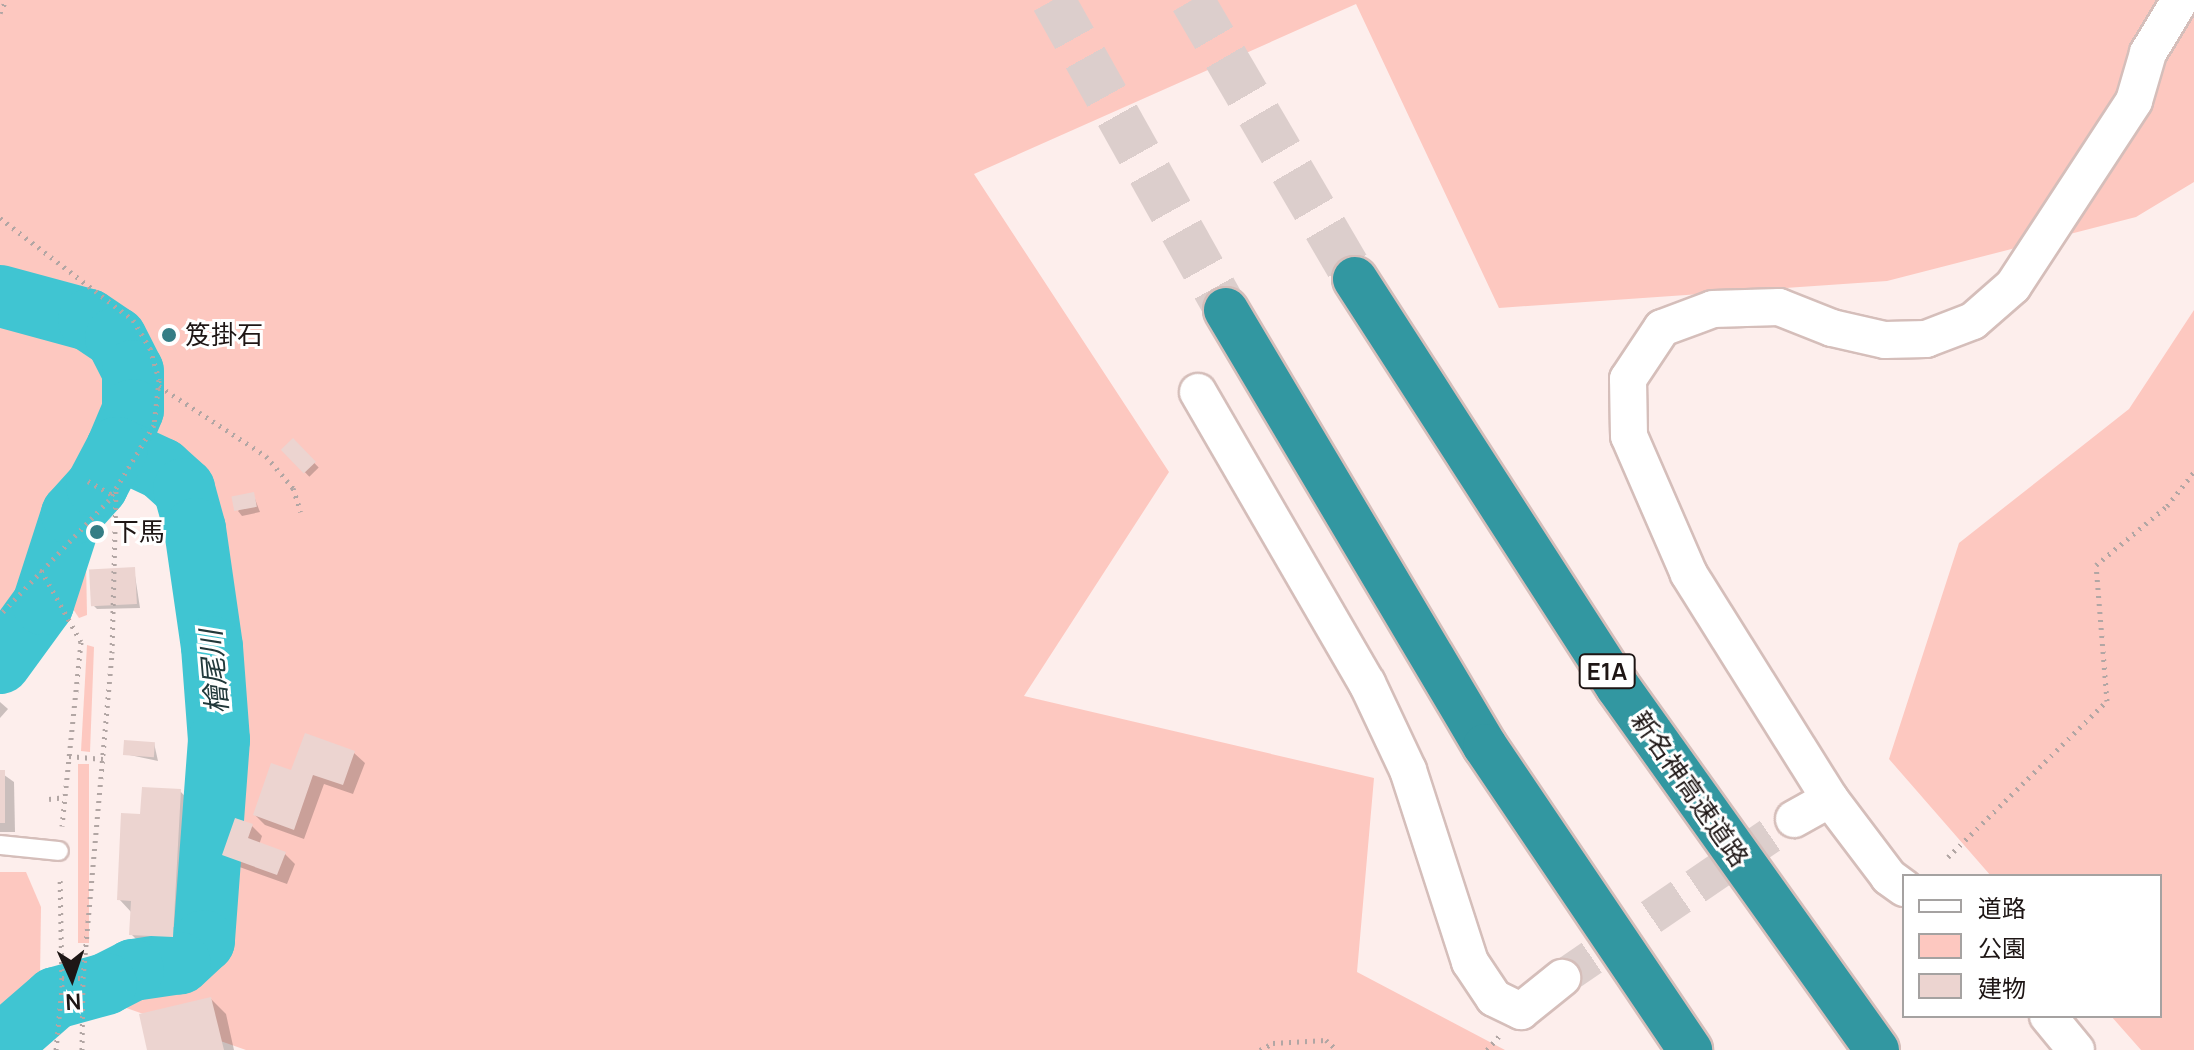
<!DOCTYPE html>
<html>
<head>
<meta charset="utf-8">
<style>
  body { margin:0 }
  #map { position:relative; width:2194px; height:1050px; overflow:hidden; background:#fdeeec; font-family:Manrope,"Noto Sans JP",sans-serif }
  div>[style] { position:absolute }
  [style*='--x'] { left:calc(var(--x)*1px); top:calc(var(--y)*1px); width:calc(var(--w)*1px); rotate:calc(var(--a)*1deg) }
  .green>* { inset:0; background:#fdc8c0; transform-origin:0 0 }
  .shadow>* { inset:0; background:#0003; transform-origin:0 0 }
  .river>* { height:62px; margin:-31px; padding:0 31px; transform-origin:31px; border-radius:31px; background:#40c5d2 }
  .building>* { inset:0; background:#ecd4d0; transform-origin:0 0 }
  .street-tunnel>* { height:36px; margin-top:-18px; transform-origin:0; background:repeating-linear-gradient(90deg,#dccecc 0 36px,transparent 0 54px) }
  .highway-tunnel>* { height:44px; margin-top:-22px; transform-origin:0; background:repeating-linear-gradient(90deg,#dccecc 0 44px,transparent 0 66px) }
  .path>* { height:5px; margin-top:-2.5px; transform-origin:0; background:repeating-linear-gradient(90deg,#b2a6a4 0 2px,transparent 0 8px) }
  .roads { filter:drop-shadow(2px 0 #d5beba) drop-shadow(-2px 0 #d5beba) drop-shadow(0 2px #d5beba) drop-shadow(0 -2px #d5beba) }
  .lane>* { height:18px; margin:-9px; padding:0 9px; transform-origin:9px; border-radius:9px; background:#fff }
  .street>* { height:36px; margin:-18px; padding:0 18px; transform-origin:18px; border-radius:18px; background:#fff }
  .highway>* { height:44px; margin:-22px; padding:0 22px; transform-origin:22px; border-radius:22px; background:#3297a1 }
  .dots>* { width:22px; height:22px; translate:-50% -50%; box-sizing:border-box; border:4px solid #fff; border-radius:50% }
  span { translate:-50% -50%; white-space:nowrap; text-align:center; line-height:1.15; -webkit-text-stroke:6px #fff; paint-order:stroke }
  .shield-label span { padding:2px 6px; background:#fff; border:2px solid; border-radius:6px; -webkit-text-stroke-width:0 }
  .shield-label { font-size:24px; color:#1e1615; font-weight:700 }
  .poi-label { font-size:26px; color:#1e1615 }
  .left { translate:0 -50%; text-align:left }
  .street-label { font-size:26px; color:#1e1615 }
  .water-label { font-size:28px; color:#21383a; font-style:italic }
  .legend { position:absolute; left:1902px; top:874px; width:260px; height:144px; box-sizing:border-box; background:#fff; border:2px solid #a5a2a1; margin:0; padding:10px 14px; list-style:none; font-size:24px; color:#1e1615 }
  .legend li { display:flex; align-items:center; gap:16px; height:40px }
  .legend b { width:40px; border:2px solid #a5a2a1 }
  .north { position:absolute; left:32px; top:938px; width:80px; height:80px; -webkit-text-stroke:6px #fff; paint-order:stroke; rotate:177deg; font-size:22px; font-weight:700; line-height:32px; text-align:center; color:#1e1615 }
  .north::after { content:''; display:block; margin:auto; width:28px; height:36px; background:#1e1615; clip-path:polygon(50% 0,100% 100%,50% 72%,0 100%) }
</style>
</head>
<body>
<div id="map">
  <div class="green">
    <div style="clip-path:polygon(0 0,2194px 0,2194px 182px,2136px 217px,1887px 281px,1499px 308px,1356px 4px,974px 174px,1169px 472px,1024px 696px,1374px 778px,1357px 972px,1505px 1050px,246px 1050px,95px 997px,131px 962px,177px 953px,196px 938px,210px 745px,203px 653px,179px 491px,168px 479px,136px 473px,72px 546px,46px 617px,0 673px)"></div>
    <div style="clip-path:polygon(2194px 310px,2194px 1050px,2141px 1050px,2111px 1016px,2160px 1016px,2160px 876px,1991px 876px,1889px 759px,1959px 543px,2129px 409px)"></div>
    <div style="clip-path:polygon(79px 558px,86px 561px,87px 615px,79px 618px,59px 588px,69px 561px)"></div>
    <div style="clip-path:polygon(87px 645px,94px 647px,90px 752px,81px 751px)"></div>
    <div style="left:78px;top:764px;width:11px;height:179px"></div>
    <div style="clip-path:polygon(0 872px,26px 872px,41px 907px,39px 1050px,0 1050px)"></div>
  </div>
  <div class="shadow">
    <div style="left:293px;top:441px;width:37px;height:13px;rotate:46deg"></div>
    <div style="clip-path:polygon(253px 494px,260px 512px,242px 516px,238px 511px)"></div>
    <div style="clip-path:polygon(134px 569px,140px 608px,97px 609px,92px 604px)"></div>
    <div style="clip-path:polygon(0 702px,8px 709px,0 718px)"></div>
    <div style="clip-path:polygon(154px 743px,158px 761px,125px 754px)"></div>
    <div style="clip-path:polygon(354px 753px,365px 763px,353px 794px,324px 784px,304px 839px,265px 825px,255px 815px,293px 772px)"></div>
    <div style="clip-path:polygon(0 772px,14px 782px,15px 832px,0 832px)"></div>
    <div style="clip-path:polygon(180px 791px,195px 807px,188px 952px,147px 950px,131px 934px,132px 913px,119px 899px,142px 816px)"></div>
    <div style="clip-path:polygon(252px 826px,262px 836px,259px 845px,285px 854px,295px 864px,287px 884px,234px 865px,224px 855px)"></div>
    <div style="clip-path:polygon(211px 999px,226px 1014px,234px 1050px,149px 1050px)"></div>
  </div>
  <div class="river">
    <div style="--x:0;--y:296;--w:92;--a:15.1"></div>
    <div style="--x:89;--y:320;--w:32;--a:34"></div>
    <div style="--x:116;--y:338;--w:37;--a:63"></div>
    <div style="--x:133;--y:371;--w:39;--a:90"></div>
    <div style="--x:133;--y:410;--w:41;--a:112.8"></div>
    <div style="--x:117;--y:448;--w:50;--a:25"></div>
    <div style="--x:162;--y:469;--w:30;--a:42"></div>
    <div style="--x:184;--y:489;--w:41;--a:74.6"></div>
    <div style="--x:195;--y:529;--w:119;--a:81.8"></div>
    <div style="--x:212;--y:647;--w:93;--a:85.7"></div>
    <div style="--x:219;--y:740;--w:202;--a:94.3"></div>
    <div style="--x:204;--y:941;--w:33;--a:137"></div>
    <div style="--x:180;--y:963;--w:48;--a:171.5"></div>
    <div style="--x:133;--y:970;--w:30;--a:153"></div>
    <div style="--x:106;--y:984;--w:53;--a:164.6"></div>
    <div style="--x:55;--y:998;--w:73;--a:138.9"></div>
    <div style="--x:0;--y:663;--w:73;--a:-53.9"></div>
    <div style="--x:43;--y:604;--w:95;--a:-72.1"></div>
    <div style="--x:72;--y:514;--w:38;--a:-48"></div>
    <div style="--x:97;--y:486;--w:43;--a:-62.2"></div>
  </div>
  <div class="building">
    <div style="left:293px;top:438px;width:33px;height:17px;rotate:46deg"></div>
    <div style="left:254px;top:492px;width:15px;height:23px;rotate:79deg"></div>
    <div style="left:135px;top:567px;width:37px;height:46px;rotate:87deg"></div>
    <div style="clip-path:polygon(305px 733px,355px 751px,343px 785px,313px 775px,294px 830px,253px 815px,271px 763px,291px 770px)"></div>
    <div style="left:124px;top:740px;width:31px;height:15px;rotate:4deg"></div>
    <div style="left:0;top:770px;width:5px;height:53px"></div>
    <div style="clip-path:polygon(142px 787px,181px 789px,173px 937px,129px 935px,131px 901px,117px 900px,121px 813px,140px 814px)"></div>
    <div style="clip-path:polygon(235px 818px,253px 824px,248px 838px,286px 852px,277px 875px,222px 855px)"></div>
    <div style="clip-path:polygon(211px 997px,224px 1050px,147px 1050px,139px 1014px)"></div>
  </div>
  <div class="street-tunnel">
    <div style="--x:1562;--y:978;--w:281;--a:-34.4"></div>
  </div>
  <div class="highway-tunnel">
    <div style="--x:1053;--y:0;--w:355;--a:60.8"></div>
    <div style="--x:1192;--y:0;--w:323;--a:59.7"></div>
  </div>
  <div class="path">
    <div style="--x:0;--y:13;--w:14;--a:-65"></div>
    <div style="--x:0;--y:218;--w:168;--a:37.5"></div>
    <div style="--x:133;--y:320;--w:33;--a:59"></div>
    <div style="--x:150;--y:348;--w:33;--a:74"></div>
    <div style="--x:159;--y:380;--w:45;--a:96.3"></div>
    <div style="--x:154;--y:425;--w:87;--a:121"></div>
    <div style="--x:109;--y:500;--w:158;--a:133.5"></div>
    <div style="--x:159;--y:386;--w:128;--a:33.2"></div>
    <div style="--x:266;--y:456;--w:42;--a:49.8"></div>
    <div style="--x:293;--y:488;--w:25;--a:72"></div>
    <div style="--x:88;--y:481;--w:28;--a:30"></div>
    <div style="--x:41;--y:570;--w:82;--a:60.9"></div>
    <div style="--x:81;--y:642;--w:185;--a:95.9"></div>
    <div style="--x:69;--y:756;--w:34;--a:5"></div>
    <div style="--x:49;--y:799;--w:16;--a:-7"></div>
    <div style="--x:1948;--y:857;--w:223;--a:-44.5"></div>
    <div style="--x:2107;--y:701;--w:136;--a:-94.6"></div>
    <div style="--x:2096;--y:565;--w:92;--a:-39.7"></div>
    <div style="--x:2167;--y:506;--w:43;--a:-51.5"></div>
    <div style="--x:62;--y:978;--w:21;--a:0"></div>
    <div style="--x:56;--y:1050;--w:63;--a:-84.6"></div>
    <div style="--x:62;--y:987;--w:111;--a:-91"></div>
    <div style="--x:82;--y:1050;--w:72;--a:-89.2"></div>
    <div style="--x:83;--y:978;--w:326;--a:-84.9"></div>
    <div style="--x:112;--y:653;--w:164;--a:-88.6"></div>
    <div style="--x:1260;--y:1050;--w:15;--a:-28"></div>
    <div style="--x:1273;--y:1043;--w:53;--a:-3.2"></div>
    <div style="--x:1326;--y:1040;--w:15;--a:42"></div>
    <div style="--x:1487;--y:1050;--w:18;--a:-49"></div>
  </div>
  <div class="roads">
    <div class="lane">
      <div style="--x:0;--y:845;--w:59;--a:5.8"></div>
    </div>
    <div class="street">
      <div style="--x:1198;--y:392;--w:337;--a:59.9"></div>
      <div style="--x:1367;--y:683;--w:96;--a:64.8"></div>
      <div style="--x:1408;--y:770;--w:202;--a:72.1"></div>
      <div style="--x:1470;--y:962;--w:43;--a:56.3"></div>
      <div style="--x:1494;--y:998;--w:30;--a:26"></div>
      <div style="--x:1521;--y:1011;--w:53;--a:-38.8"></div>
      <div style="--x:1794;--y:819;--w:41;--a:-29.1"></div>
      <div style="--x:1904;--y:888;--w:19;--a:-144"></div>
      <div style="--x:1889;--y:877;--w:98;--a:-127.1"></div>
      <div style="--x:1830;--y:799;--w:266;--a:-122.1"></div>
      <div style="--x:1689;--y:574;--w:150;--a:-113.5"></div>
      <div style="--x:1629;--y:436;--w:57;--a:-91"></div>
      <div style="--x:1628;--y:379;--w:61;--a:-56.3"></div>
      <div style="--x:1662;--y:328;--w:54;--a:-20.4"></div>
      <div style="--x:1713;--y:309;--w:66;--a:-1.7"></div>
      <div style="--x:1779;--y:307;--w:57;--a:21.6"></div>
      <div style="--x:1832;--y:328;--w:54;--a:12.8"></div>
      <div style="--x:1885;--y:340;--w:41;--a:-1.4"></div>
      <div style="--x:1926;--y:339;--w:50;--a:-21"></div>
      <div style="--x:1973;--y:321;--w:53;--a:-41.2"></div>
      <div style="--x:2013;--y:286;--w:221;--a:-56.8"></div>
      <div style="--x:2134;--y:101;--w:50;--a:-73.7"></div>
      <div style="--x:2148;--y:53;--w:62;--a:-58.9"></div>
      <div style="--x:2048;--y:1016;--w:44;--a:50.5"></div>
    </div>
    <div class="highway">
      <div style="--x:1355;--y:279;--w:485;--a:57.2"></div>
      <div style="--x:1618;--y:687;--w:446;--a:54.5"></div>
      <div style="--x:1226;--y:310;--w:507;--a:59.29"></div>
      <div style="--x:1485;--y:746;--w:367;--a:56"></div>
    </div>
  </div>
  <div class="dots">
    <div style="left:169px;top:335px;background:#357d85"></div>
    <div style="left:97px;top:532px;background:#357d85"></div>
  </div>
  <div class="shield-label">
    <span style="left:1607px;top:671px">E1A</span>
  </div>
  <div class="poi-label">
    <span class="left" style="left:185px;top:335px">笈掛石</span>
    <span class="left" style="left:113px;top:532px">下馬</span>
  </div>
  <div class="street-label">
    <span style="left:1690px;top:789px;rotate:55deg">新名神高速道路</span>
  </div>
  <div class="water-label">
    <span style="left:213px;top:672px;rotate:-95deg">檜尾川</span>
  </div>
  <ul class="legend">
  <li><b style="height:10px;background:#fff"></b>道路</li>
  <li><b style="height:22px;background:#fdc8c0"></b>公園</li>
  <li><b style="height:22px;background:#ecd4d0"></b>建物</li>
  </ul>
  <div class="north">N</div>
</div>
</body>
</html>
